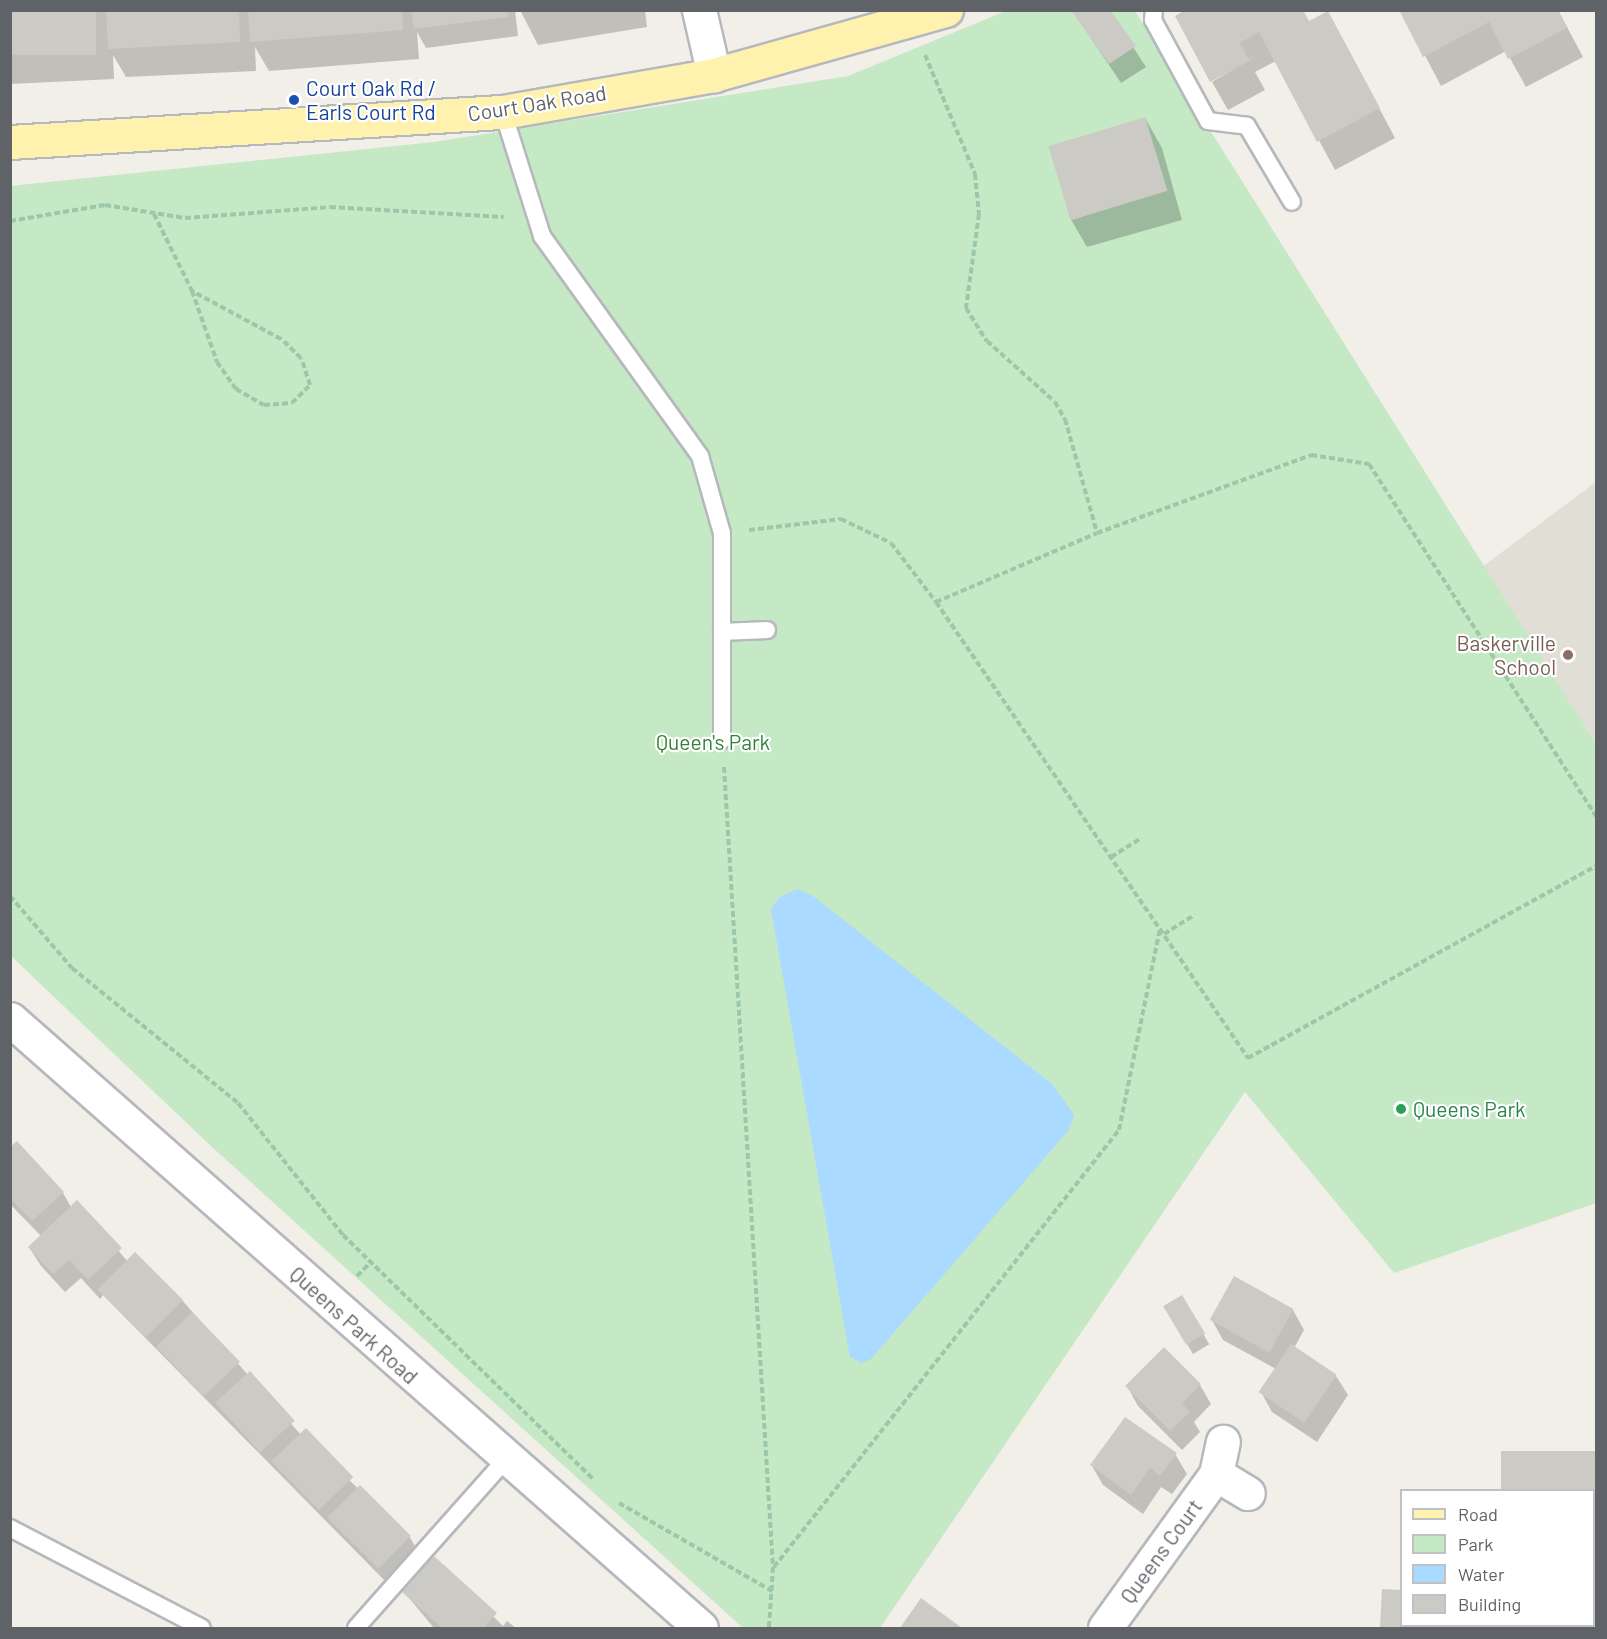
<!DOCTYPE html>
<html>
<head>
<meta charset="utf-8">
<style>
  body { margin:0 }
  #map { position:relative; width:1607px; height:1639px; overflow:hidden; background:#f1efe8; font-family:Barlow,sans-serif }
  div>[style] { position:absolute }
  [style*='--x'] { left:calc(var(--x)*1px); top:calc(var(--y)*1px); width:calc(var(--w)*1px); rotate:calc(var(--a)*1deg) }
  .education>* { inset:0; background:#e1ded6 }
  .green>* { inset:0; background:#c5e8c5 }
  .water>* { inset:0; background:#aadaff }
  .shadow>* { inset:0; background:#0003; transform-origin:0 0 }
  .building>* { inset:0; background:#cccac5; transform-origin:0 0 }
  .path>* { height:4px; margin-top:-2px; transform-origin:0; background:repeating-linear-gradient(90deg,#9cc7a9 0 6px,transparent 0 9px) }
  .roads { filter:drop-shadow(2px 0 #b5b8bc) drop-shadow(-2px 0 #b5b8bc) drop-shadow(0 2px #b5b8bc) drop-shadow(0 -2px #b5b8bc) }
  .lane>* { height:16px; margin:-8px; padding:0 8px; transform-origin:8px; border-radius:8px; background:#fff }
  .street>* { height:33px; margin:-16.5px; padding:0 16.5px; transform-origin:16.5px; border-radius:16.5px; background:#fff }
  .primary>* { height:33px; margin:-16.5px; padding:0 16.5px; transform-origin:16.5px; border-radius:16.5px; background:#fff2af }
  .dots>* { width:16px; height:16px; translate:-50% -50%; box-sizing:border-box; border:3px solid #fff; border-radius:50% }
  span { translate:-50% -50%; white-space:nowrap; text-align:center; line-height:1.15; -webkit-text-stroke:4.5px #fff; paint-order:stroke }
  .transit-label { font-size:21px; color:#164399 }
  .left { translate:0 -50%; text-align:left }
  .street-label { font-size:21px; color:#5f6368 }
  .education-label { font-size:21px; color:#785e54 }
  .right { translate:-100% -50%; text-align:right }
  .park-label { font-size:21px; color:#348238 }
  .leisure-label { font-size:21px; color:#27864d }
  .frame { position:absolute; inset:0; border:12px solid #5f6368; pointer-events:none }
  .legend { position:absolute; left:1400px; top:1489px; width:195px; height:138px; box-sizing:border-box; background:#fff; border:2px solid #bfc1c3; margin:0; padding:8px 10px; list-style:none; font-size:18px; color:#5f6368 }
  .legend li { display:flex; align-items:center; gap:12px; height:30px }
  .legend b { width:30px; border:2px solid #bfc1c3 }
</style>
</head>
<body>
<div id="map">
  <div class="education">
    <div style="clip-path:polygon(1596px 482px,1596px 744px,1482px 567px)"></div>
  </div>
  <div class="green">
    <div style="clip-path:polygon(1006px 11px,1135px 11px,1596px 744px,1596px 1203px,1394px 1273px,1245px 1092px,880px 1628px,743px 1628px,212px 1147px,11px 956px,10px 186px,434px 142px,848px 76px)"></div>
  </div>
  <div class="water">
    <div style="clip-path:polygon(797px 889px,813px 896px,1052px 1084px,1074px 1115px,1068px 1131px,871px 1359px,861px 1363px,850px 1357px,771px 909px,780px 897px)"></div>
  </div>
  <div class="shadow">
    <div style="clip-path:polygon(10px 10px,515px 10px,518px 36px,426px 48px,417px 32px,419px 59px,269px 71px,255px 47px,256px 71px,126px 77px,113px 55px,114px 79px,10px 84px)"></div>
    <div style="clip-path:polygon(520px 10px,645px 10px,647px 27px,538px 45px)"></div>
    <div style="clip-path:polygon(1072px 10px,1109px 10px,1146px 67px,1121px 83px)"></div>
    <div style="clip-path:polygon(1401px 10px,1558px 10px,1583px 57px,1526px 87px,1506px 51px,1441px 86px)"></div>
    <div style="clip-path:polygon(1177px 16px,1309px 23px,1344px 42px,1395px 138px,1335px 170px,1276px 61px,1255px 72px,1265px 90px,1228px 110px,1212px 82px,1255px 56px,1211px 80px)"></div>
    <div style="clip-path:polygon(1145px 118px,1162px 148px,1182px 220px,1087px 247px,1070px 218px,1050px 146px)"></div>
    <div style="clip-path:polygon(10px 1149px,63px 1193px,71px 1207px,77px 1202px,128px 1262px,182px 1300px,301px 1435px,409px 1536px,421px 1556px,390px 1586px,103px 1295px,100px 1299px,81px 1278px,65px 1292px,41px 1266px,29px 1247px,41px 1236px,10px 1204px)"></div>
    <div style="left:1181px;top:1297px;width:55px;height:19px;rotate:59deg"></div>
    <div style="clip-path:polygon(1293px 1310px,1304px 1330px,1294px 1348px,1336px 1376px,1348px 1395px,1317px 1442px,1272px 1412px,1261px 1392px,1276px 1369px,1223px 1340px,1212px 1320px)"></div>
    <div style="clip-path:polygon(1200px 1385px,1211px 1404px,1194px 1422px,1200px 1432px,1182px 1450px,1138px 1406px,1127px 1386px)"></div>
    <div style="clip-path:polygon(1596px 1452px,1596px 1519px,1594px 1490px,1502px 1490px,1502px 1453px)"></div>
    <div style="clip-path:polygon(1175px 1454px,1187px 1474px,1172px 1494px,1161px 1487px,1143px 1514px,1103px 1485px,1092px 1466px)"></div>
    <div style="clip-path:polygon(434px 1558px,503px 1626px,507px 1621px,516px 1628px,434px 1628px,404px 1592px)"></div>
    <div style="clip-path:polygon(1384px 1591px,1402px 1626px,1443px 1628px,1382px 1628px)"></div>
    <div style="clip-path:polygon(922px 1600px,960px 1628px,902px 1628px)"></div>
  </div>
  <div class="building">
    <div style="left:10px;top:10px;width:86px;height:45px"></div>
    <div style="clip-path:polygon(106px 10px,239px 10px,240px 42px,108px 49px)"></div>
    <div style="clip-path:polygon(248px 10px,402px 10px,403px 30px,250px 42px)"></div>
    <div style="clip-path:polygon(411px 10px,507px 10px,508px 17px,414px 29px)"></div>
    <div style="clip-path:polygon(1071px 10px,1110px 10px,1136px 46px,1109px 64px)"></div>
    <div style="clip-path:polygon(1185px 10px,1303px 10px,1309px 21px,1328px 11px,1380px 108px,1317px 142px,1259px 32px,1240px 43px,1249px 61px,1210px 82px,1175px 16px)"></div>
    <div style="clip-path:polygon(1399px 10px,1558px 10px,1567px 28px,1508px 59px,1489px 22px,1423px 57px)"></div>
    <div style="left:1145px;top:117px;width:77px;height:101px;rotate:73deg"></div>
    <div style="clip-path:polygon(17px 1141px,64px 1192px,32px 1221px,10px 1198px,10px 1147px)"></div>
    <div style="clip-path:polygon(77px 1200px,122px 1248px,88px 1280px,69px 1260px,53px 1274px,28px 1247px)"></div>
    <div style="left:135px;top:1252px;width:68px;height:53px;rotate:45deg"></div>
    <div style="left:1234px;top:1276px;width:68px;height:50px;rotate:29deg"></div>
    <div style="left:1182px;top:1295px;width:45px;height:22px;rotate:59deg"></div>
    <div style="left:192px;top:1312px;width:69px;height:50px;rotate:46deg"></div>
    <div style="left:1291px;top:1344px;width:55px;height:58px;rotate:34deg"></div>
    <div style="clip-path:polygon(1164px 1347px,1201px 1384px,1182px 1403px,1190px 1412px,1170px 1431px,1125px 1386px)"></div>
    <div style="left:250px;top:1371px;width:67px;height:47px;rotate:48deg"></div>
    <div style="clip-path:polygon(1125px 1417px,1177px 1453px,1160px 1476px,1150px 1468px,1131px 1495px,1090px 1465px)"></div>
    <div style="left:306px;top:1428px;width:68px;height:48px;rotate:46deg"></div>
    <div style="clip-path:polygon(1501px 1451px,1596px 1451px,1596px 1500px,1594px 1490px,1501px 1490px)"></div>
    <div style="left:360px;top:1485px;width:72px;height:46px;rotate:45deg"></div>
    <div style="clip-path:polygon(434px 1556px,497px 1613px,483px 1628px,442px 1628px,402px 1592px)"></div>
    <div style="clip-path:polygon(1382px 1589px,1402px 1590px,1402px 1626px,1432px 1628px,1380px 1628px)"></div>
    <div style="clip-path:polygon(921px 1598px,962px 1628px,900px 1628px)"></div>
  </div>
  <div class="path">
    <div style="--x:925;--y:55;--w:129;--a:67.2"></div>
    <div style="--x:975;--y:174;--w:40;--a:84.3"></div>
    <div style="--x:979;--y:214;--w:95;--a:97.9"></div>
    <div style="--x:966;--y:308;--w:39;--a:58"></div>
    <div style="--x:987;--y:341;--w:91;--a:41.9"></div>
    <div style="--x:1055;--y:402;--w:20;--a:60"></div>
    <div style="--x:1065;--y:419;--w:118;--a:74.3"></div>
    <div style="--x:154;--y:214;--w:86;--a:63.7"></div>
    <div style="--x:192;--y:291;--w:75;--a:70.6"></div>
    <div style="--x:217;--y:362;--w:33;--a:55"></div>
    <div style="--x:236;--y:389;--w:32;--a:30"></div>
    <div style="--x:264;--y:405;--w:28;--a:-4"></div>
    <div style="--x:292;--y:403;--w:25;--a:-45"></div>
    <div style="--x:310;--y:385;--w:28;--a:-108"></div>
    <div style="--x:301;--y:358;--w:28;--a:-136"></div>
    <div style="--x:281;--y:339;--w:101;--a:-151.7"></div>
    <div style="--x:10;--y:221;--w:96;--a:-9.6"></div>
    <div style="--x:105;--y:205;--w:81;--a:9.2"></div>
    <div style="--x:185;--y:218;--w:145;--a:-4.3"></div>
    <div style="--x:330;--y:207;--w:174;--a:3.3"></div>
    <div style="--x:749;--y:530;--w:93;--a:-6.8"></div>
    <div style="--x:841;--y:519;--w:55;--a:25.6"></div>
    <div style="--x:891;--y:543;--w:74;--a:52.7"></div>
    <div style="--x:936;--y:602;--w:175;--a:-23.2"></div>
    <div style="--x:1097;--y:533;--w:228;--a:-20"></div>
    <div style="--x:1311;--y:455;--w:59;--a:8.8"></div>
    <div style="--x:1369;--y:464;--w:419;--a:57.2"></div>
    <div style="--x:936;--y:602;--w:553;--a:55.62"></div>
    <div style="--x:1248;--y:1058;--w:397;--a:-28.9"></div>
    <div style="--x:724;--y:767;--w:801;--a:86.5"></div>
    <div style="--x:773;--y:1567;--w:61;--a:93.8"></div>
    <div style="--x:1111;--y:857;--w:36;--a:-32"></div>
    <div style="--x:10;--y:896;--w:95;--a:49.3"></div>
    <div style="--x:72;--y:968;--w:214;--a:39.1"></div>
    <div style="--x:238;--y:1103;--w:169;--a:51.5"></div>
    <div style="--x:343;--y:1235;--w:349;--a:44.3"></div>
    <div style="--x:1164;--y:934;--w:36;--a:-32"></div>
    <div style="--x:357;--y:1276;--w:20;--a:-45"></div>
    <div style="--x:619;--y:1503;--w:179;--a:29.9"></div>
    <div style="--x:774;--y:1567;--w:557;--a:-51.71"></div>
    <div style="--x:1119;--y:1130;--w:206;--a:-78.5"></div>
  </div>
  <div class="roads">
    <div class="lane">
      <div style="--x:1154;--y:10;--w:10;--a:96"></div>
      <div style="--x:1153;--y:20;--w:115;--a:61.4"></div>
      <div style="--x:1208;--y:121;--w:39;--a:7"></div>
      <div style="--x:1247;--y:126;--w:88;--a:59.4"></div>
      <div style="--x:503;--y:112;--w:130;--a:72.5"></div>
      <div style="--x:542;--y:236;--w:271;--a:54.3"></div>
      <div style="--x:700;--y:456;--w:80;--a:74.1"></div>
      <div style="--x:722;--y:533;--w:207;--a:90"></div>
      <div style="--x:722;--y:632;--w:45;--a:-2.5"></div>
      <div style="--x:10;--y:1528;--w:216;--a:27.5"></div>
      <div style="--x:356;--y:1628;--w:226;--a:-48.4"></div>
    </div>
    <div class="street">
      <div style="--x:699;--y:10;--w:67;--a:77"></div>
      <div style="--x:10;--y:1019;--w:921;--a:41.39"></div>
      <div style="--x:1216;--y:1474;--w:37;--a:31"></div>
      <div style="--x:1105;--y:1628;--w:190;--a:-54.2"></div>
      <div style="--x:1216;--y:1474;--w:33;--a:-78"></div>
    </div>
    <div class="primary">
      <div style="--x:10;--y:142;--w:494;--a:-3.5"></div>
      <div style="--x:503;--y:112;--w:214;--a:-9.9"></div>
      <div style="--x:714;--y:75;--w:241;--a:-15.7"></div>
    </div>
  </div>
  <div class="dots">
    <div style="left:294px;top:100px;background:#1a4fb4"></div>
    <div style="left:1568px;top:655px;background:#8d6e63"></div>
    <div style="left:1401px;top:1109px;background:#2e9e5b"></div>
  </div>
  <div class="transit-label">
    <span class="left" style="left:306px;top:100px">Court Oak Rd /<br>Earls Court Rd</span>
  </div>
  <div class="street-label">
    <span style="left:537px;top:103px;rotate:-9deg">Court Oak Road</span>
    <span style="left:354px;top:1325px;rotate:42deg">Queens Park Road</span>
    <span style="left:1161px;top:1551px;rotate:-54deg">Queens Court</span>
  </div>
  <div class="education-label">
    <span class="right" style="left:1556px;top:655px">Baskerville<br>School</span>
  </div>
  <div class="park-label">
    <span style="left:713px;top:742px">Queen's Park</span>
  </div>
  <div class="leisure-label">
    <span class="left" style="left:1413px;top:1109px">Queens Park</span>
  </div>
  <div class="frame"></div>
  <ul class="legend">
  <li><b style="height:8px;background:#fff2af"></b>Road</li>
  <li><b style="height:16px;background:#c5e8c5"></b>Park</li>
  <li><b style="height:16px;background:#aadaff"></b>Water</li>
  <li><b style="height:16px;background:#cccac5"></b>Building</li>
  </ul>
</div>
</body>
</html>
